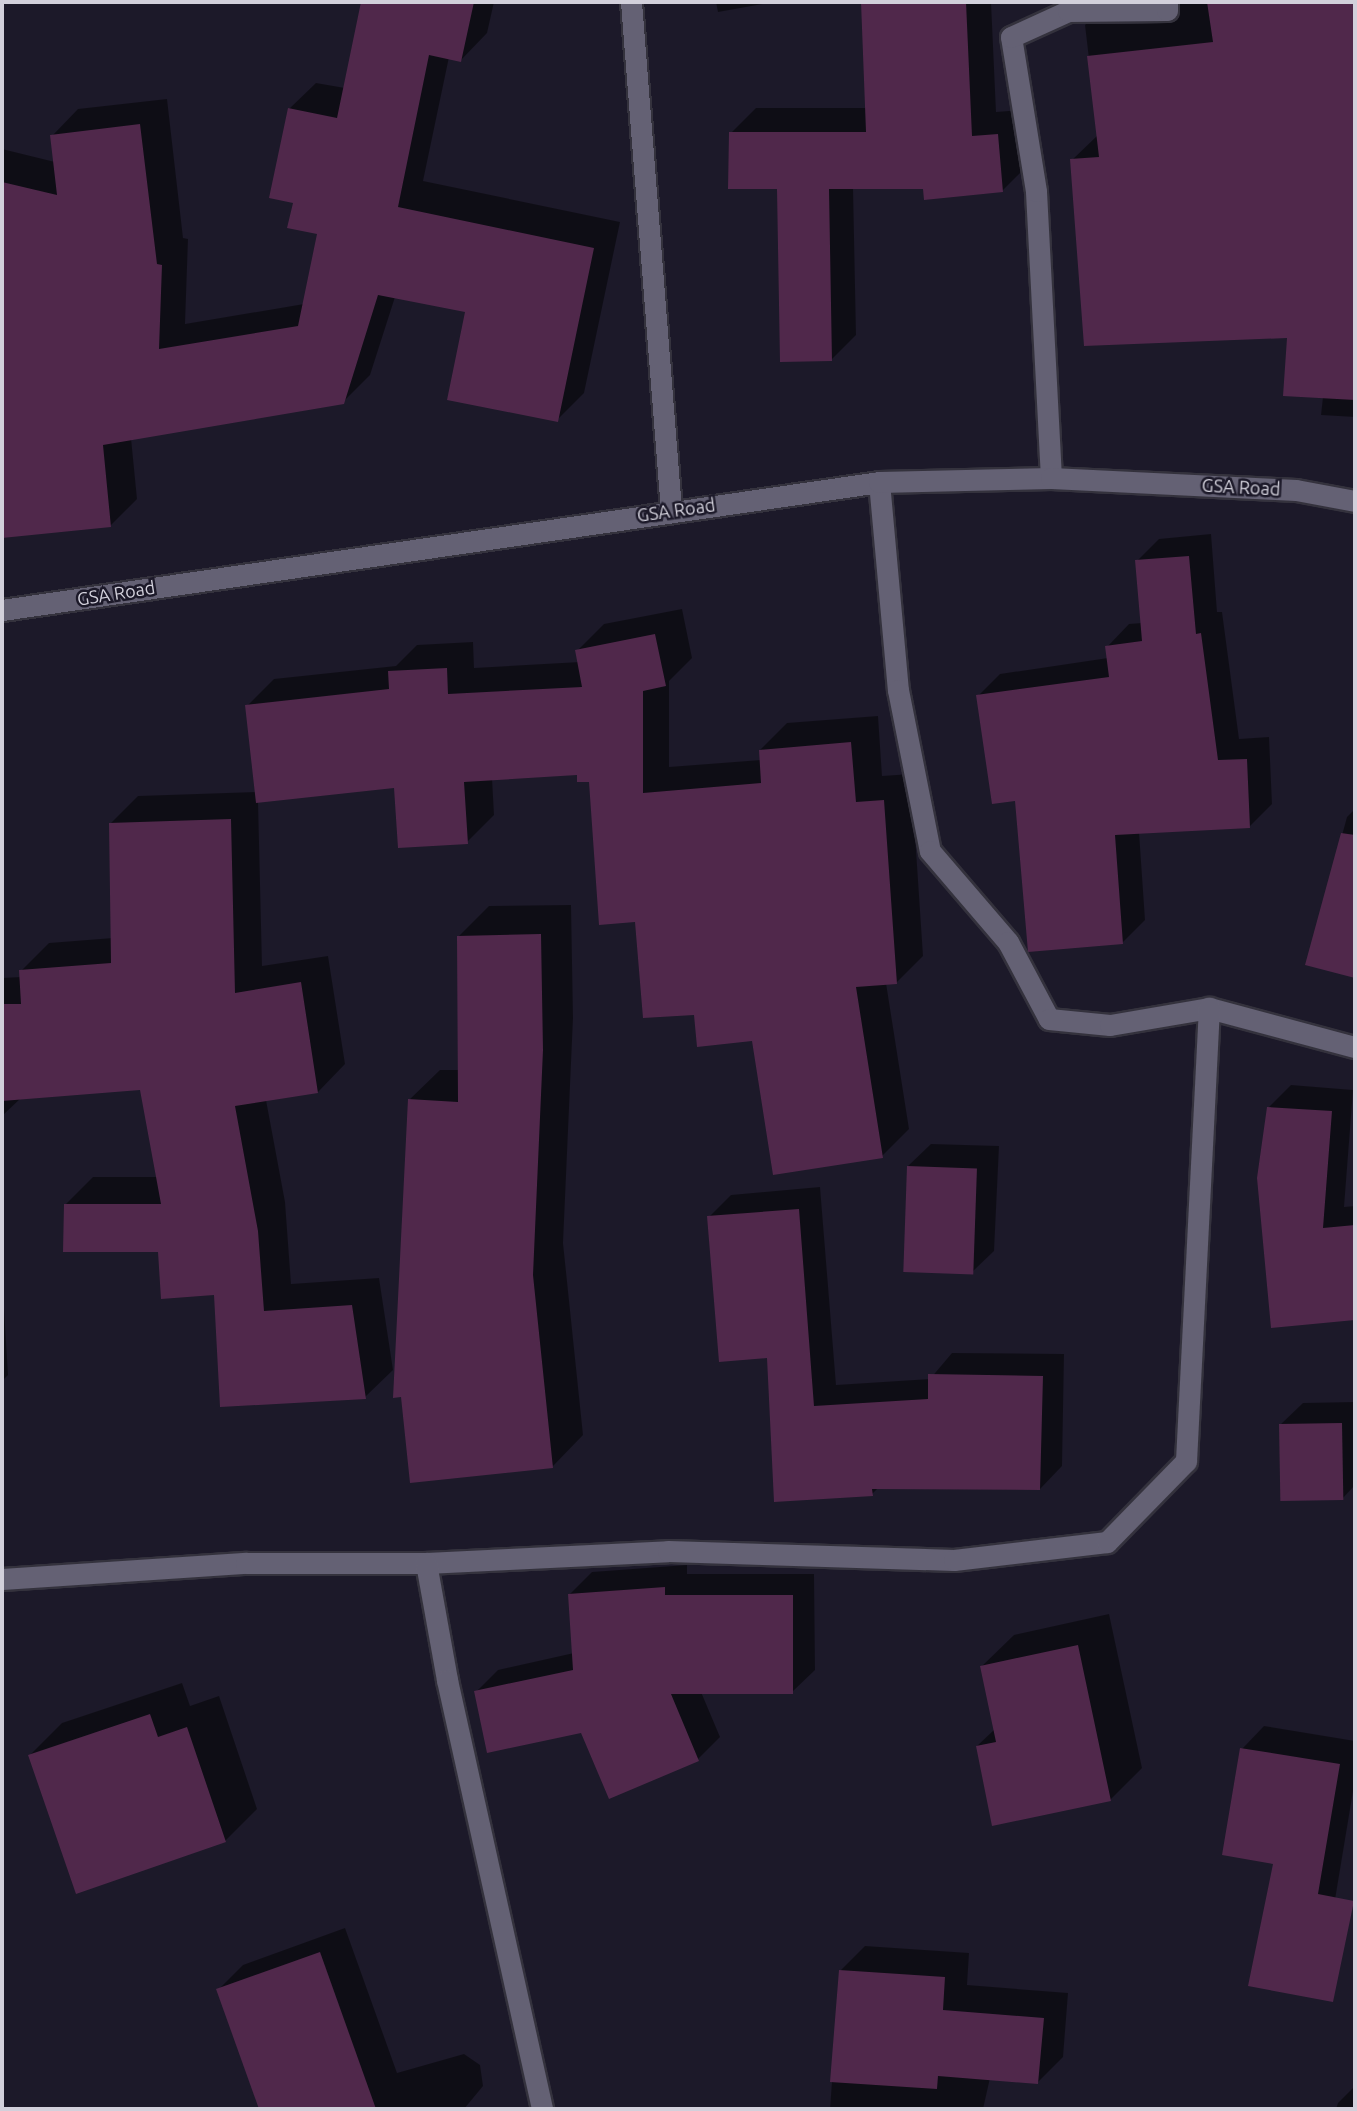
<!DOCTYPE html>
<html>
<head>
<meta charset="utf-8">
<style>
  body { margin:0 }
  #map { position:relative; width:1357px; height:2111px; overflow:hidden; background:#1c1929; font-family:Ubuntu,sans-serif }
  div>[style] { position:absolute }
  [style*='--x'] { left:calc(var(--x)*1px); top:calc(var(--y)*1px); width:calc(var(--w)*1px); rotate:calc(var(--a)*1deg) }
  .shadow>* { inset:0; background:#0007 }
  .building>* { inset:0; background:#50284b; transform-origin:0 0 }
  .roads { filter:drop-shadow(2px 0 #34323d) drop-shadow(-2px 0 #34323d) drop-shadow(0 2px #34323d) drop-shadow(0 -2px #34323d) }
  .minor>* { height:21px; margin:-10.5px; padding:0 10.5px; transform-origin:10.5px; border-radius:10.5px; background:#646174 }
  span { translate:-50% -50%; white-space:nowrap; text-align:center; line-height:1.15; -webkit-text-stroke:5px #1c1929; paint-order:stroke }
  .street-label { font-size:18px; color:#d2d0db }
  .frame { position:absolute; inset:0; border:4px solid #d2d0db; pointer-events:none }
</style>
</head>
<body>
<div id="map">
  <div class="shadow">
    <div style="clip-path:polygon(363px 2px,494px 2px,487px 33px,461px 60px,449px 57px,423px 181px,620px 222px,584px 393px,557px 420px,467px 311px,395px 297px,370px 375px,343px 402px,131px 438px,137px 499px,110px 526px,2px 505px,2px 149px,55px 162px,52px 136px,78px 109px,167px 99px,183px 238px,188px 239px,185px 324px,304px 304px,319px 233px,295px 202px,289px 109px,316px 83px,345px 88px)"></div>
    <div style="clip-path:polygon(716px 2px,774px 2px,718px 12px)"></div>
    <div style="clip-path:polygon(862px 2px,991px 2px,996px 112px,1022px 110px,1027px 166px,1002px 191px,853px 187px,856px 335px,831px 360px,779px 187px,731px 133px,756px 108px,867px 108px)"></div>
    <div style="clip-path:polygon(1108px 2px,1355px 2px,1355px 417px,1321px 415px,1323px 397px,1289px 337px,1072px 160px,1098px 135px,1085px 25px)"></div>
    <div style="clip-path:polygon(1211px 534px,1217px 612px,1222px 612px,1239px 739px,1269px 737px,1272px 804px,1249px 827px,1139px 832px,1145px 920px,1122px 943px,1016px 799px,978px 696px,1000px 674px,1108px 658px,1107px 647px,1129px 624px,1142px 623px,1137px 561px,1159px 539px)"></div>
    <div style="clip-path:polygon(682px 609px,692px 658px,669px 681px,669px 767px,761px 760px,760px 750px,787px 723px,878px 716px,882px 776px,911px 774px,923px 956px,896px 983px,886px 983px,909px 1129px,882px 1156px,753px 1039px,695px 1013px,637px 920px,590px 780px,579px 773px,492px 778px,494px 815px,467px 842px,396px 786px,258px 801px,262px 966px,328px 956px,345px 1064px,318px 1092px,266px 1100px,285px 1202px,291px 1284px,379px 1278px,393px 1370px,365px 1397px,159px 1250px,65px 1205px,93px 1177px,158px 1177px,141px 1088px,21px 1098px,2px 1116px,2px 978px,21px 977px,21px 971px,49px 943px,113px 938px,111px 823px,138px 796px,257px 792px,247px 706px,274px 679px,396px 666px,417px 645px,473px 642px,474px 668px,580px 662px,577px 651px,604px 624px)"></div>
    <div style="clip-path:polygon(1355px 809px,1355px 977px,1307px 964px,1347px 817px)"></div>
    <div style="clip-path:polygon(571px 905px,573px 1018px,563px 1243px,583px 1435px,553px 1466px,409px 1100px,440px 1070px,459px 1070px,458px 937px,489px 906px)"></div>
    <div style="clip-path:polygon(1291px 1085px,1353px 1090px,1344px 1207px,1355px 1206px,1355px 1319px,1273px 1326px,1268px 1108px)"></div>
    <div style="clip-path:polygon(931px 1144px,999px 1146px,994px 1251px,971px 1273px,908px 1166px)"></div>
    <div style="clip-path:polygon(820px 1187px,836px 1385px,930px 1379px,952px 1353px,1064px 1354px,1062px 1466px,1040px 1489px,879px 1487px,872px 1494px,768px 1356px,709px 1217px,731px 1195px)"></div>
    <div style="clip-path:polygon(2px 1276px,8px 1375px,2px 1381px)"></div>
    <div style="clip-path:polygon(1355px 1402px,1355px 1485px,1342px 1499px,1280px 1425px,1303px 1403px)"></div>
    <div style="clip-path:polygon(687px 1565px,687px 1574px,814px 1574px,815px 1670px,792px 1692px,701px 1692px,720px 1737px,698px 1759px,582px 1731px,476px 1692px,498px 1670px,574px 1653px,570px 1594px,592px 1572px)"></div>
    <div style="clip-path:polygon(1109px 1614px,1142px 1768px,1110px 1800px,977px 1746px,995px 1729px,982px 1666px,1014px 1635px)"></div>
    <div style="clip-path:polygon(182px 1683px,190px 1706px,219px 1696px,257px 1809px,225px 1841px,30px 1755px,62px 1723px)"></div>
    <div style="clip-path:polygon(1264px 1726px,1355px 1741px,1355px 1779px,1323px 1972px,1275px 1863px,1242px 1749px)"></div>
    <div style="clip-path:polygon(345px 1928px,397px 2073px,464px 2054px,480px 2065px,483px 2086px,464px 2109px,261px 2109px,218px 1990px,243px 1965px)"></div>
    <div style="clip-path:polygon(865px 1946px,969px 1953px,967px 1985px,1068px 1993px,1063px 2057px,1038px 2082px,990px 2078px,983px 2109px,830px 2109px,840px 1971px)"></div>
    <div style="clip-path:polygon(1355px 2086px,1355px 2109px,1336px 2109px,1338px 2103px)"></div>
  </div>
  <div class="building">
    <div style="clip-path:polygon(361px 2px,474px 2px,461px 62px,429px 55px,398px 207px,594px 248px,558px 422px,447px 400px,465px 312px,378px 295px,344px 404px,103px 445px,111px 527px,2px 538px,2px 182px,57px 195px,50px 135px,140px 124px,157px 264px,162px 265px,159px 349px,298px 326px,317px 234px,287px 228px,293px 203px,269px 198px,288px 108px,337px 118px)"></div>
    <div style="clip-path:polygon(861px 2px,966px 2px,972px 136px,998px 134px,1003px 192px,924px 200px,923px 189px,829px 189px,832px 361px,780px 362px,777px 189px,728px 189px,729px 132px,866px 132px)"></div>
    <div style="clip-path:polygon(1207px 2px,1355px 2px,1355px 400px,1283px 396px,1287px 338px,1084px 346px,1070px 159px,1099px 157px,1087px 56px,1213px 42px)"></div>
    <div style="clip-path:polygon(1189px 556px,1196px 634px,1201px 633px,1218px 760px,1247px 759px,1250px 828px,1115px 835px,1123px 944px,1028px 952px,1015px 801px,992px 804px,976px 695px,1109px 677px,1105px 646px,1142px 641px,1135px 560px)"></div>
    <div style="clip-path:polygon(655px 634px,666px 686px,643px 691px,643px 793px,761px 783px,759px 750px,851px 742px,856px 802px,884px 800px,897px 984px,856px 987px,883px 1158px,773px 1175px,752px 1041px,697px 1047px,694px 1015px,643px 1018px,635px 922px,599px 925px,589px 782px,577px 782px,577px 775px,464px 782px,468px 844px,398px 848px,394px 788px,256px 803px,245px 705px,389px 689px,388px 671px,447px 668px,448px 694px,582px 687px,575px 650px)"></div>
    <div style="clip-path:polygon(231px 819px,235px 993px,301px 982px,318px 1093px,235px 1106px,258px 1231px,264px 1311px,352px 1305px,366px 1399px,220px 1407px,214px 1295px,161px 1299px,158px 1252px,63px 1252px,64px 1204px,161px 1204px,140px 1090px,2px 1101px,2px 1004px,21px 1004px,19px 970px,111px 963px,109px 823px)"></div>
    <div style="clip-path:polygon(1341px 833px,1355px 835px,1355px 978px,1305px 965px)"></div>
    <div style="clip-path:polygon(541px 934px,543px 1050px,533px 1275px,553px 1468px,410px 1483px,401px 1397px,393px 1398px,408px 1099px,458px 1102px,457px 936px)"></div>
    <div style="clip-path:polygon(1267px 1107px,1332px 1111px,1323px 1228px,1355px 1225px,1355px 1320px,1271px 1328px,1257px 1178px)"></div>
    <div style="left:907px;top:1166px;width:70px;height:106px;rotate:2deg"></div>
    <div style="clip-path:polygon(799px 1209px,814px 1406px,928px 1399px,928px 1374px,1043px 1376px,1040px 1490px,872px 1489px,873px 1496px,774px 1502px,767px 1358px,719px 1362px,707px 1216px)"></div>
    <div style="left:1342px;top:1423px;width:77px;height:63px;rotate:89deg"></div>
    <div style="clip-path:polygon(665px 1587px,665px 1595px,793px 1595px,793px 1694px,671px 1694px,699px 1761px,609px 1799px,581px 1733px,487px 1753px,474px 1691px,573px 1670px,568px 1594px)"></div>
    <div style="clip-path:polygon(1078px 1645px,1111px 1801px,992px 1826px,976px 1746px,996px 1742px,980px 1666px)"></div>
    <div style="clip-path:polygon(150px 1714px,158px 1737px,187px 1727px,226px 1842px,76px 1894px,28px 1755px)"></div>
    <div style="clip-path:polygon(1240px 1748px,1340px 1764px,1318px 1894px,1354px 1901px,1333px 2002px,1248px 1986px,1273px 1864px,1222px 1855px)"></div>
    <div style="clip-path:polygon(320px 1952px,376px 2109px,259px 2109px,216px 1989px)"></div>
    <div style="clip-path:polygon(839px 1970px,945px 1977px,943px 2010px,1044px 2018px,1038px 2084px,938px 2076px,937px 2089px,830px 2082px)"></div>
  </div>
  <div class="roads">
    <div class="minor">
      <div style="--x:631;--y:2;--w:510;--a:85.5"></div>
      <div style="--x:1051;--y:478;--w:287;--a:-93"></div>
      <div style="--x:1036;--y:191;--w:156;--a:-99.2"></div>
      <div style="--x:1011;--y:37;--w:63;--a:-24.5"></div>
      <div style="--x:1068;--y:11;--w:99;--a:-0.6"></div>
      <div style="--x:1167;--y:10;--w:8;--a:-90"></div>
      <div style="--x:879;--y:482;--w:209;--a:84.8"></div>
      <div style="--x:898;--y:690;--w:164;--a:78.8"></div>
      <div style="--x:930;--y:851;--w:120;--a:49.4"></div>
      <div style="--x:1008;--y:942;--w:87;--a:62"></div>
      <div style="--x:1049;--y:1019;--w:61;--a:5.6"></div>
      <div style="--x:1110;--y:1025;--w:100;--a:-9.7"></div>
      <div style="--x:1209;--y:1008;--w:151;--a:15"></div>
      <div style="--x:2;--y:610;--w:886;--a:-8.3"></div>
      <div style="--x:879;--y:482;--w:172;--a:-1.3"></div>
      <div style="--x:1051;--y:478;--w:245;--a:2.8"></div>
      <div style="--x:1296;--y:490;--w:60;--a:10.6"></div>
      <div style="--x:426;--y:1563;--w:242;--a:-2.8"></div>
      <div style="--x:668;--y:1551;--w:286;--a:1.8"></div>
      <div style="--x:954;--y:1560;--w:154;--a:-6.7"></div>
      <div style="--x:1107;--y:1542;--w:113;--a:-45.7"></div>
      <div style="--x:1186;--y:1461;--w:454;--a:-87.1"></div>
      <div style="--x:2;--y:1579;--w:245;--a:-3.8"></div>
      <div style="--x:246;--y:1563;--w:180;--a:0"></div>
      <div style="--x:426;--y:1563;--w:119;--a:79.8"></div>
      <div style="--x:447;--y:1680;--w:439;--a:77.5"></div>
    </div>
  </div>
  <div class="street-label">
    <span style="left:1241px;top:487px;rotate:3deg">GSA Road</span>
    <span style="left:676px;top:510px;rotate:-8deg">GSA Road</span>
    <span style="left:116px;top:593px;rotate:-9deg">GSA Road</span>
  </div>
  <div class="frame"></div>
</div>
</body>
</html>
